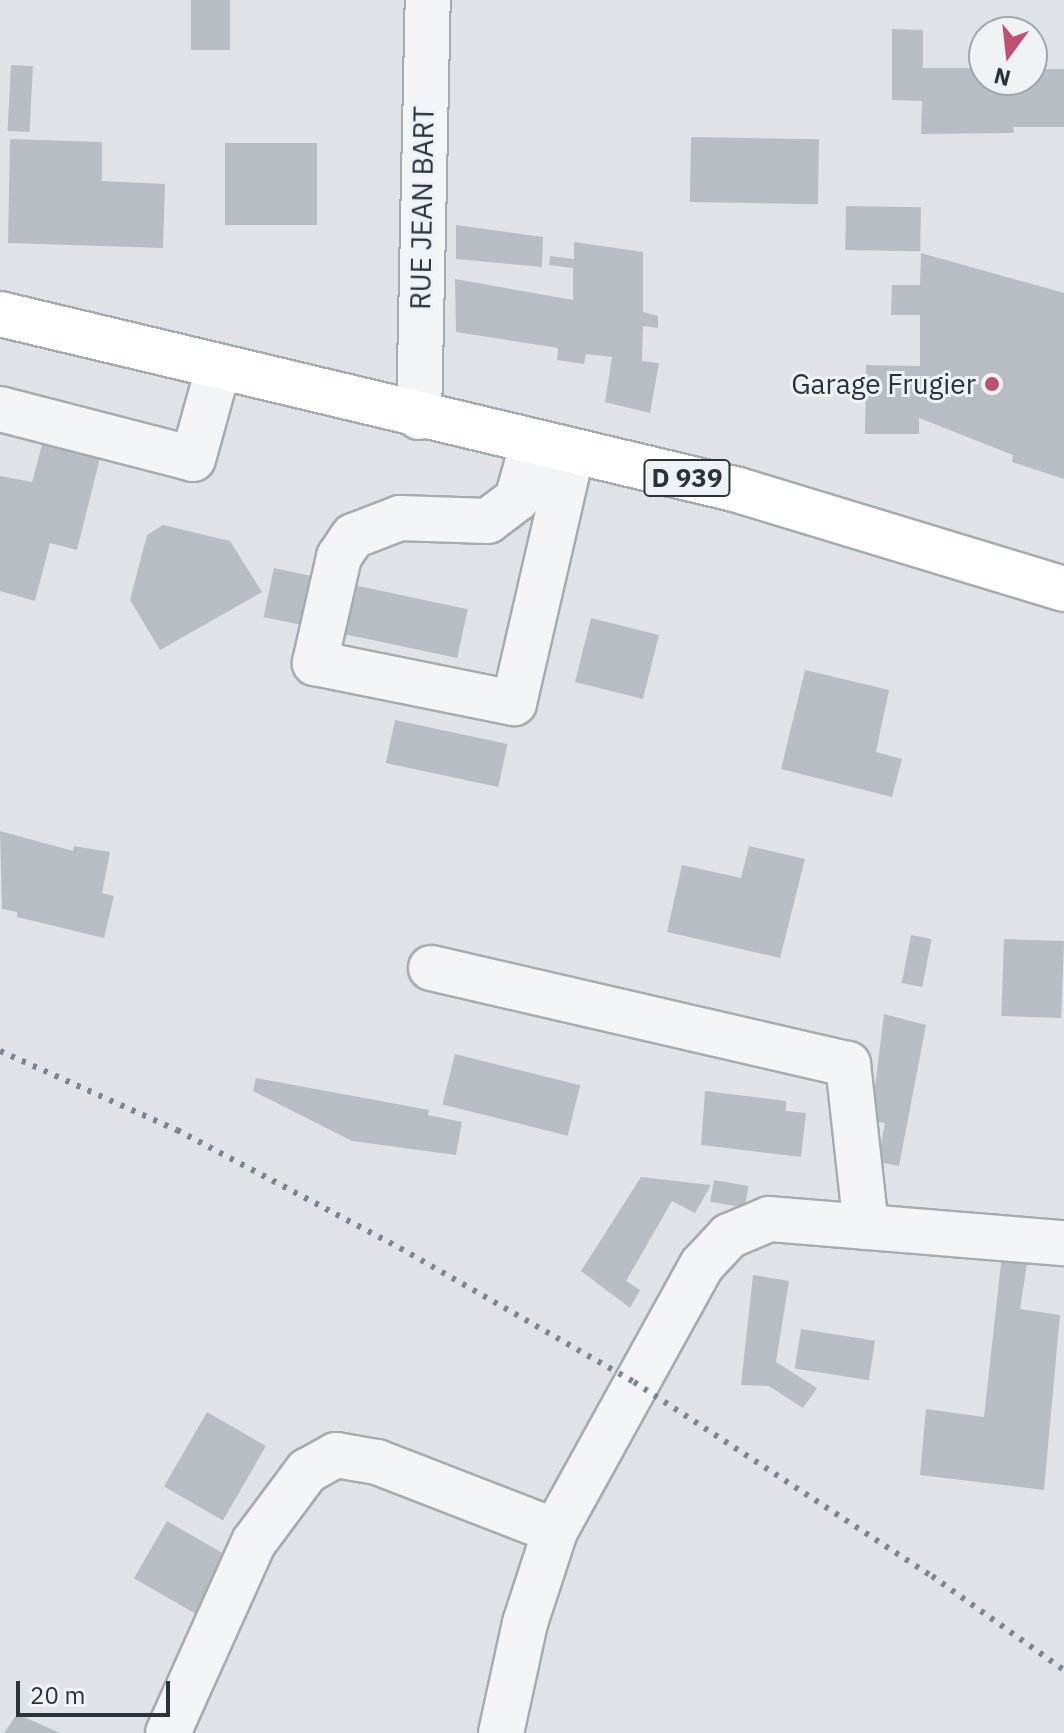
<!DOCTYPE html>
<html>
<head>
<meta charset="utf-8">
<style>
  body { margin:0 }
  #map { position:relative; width:1064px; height:1733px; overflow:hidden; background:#dfe3e7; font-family:"IBM Plex Sans",sans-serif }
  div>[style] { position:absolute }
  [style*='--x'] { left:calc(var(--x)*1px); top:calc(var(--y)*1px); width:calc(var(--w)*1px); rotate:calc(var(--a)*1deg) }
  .building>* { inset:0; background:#b7bdc3; transform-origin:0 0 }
  .roads { filter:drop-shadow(2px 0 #a5abb0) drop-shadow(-2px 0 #a5abb0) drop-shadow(0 2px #a5abb0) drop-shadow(0 -2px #a5abb0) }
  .minor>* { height:44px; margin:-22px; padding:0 22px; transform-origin:22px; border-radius:22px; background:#f2f4f6 }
  .major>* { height:44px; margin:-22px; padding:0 22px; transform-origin:22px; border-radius:22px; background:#fff }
  .rail>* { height:6px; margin-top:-3px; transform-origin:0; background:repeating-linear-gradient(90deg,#7a858f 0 4px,transparent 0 12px) }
  .dots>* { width:22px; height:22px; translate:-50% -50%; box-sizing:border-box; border:4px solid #eef2f5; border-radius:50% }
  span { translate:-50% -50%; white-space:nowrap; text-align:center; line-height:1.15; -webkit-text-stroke:6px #eef2f5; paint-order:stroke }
  .shield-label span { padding:2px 6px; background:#eef2f5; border:2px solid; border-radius:6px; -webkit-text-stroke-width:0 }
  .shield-label { font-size:26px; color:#2a333c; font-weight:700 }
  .street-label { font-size:28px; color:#2a333c }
  .poi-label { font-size:28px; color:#2a333c }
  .right { translate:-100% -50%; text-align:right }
  .north { position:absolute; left:968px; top:16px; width:80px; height:80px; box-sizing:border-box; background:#eef2f5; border:2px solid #a0a6ab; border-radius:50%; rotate:195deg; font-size:22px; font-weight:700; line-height:32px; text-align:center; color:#2a333c }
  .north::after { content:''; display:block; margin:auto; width:28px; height:36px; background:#c05070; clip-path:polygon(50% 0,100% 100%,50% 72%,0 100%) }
  .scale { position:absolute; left:16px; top:1681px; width:154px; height:36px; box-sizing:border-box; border:4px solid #2a333c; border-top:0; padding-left:10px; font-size:24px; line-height:28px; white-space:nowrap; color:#2a333c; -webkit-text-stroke:6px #eef2f5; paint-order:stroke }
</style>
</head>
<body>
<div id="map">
  <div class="building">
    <div style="left:191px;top:0;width:39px;height:50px"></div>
    <div style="clip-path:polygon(892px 29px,923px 30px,923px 68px,984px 68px,984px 80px,1032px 80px,1032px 69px,1064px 69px,1064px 127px,1013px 127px,1014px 133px,921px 134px,922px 101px,892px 100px)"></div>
    <div style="left:11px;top:65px;width:22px;height:66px;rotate:3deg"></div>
    <div style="left:691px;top:137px;width:128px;height:65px;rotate:1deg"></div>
    <div style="clip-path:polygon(10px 139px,102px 142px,102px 181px,165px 184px,163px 248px,8px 243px)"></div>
    <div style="left:225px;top:143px;width:92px;height:82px"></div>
    <div style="left:846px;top:206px;width:75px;height:44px;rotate:1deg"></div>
    <div style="clip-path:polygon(456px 225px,543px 237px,542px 267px,456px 259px)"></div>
    <div style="clip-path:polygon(574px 242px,643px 252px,643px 312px,658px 316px,658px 328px,643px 326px,642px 361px,659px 363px,650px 413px,605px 402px,612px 357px,586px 354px,584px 364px,557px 360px,558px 348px,456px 332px,455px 279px,573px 300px,573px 268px,549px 265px,550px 256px,574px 259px)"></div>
    <div style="clip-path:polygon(921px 253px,1064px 293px,1064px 479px,1012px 462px,1013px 455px,919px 418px,919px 434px,865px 434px,866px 365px,920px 366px,920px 315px,891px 315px,892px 285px,920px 285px)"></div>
    <div style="clip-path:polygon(54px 400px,111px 414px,77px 550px,50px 543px,35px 601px,0 591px,0 476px,32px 482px)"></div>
    <div style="clip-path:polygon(163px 525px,230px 541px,262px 592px,160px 650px,130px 600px,147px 535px)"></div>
    <div style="left:274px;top:568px;width:198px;height:50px;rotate:12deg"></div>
    <div style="left:591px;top:618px;width:70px;height:66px;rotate:14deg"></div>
    <div style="clip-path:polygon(805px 670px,889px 690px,876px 752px,902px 759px,892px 797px,781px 769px)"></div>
    <div style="left:395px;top:720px;width:115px;height:44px;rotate:12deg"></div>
    <div style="clip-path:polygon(0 831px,73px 851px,74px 846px,110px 852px,102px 893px,114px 896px,104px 938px,17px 917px,17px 912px,2px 909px)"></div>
    <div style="clip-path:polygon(749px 846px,805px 859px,780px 958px,667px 932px,682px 865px,741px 878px)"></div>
    <div style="left:911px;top:935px;width:21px;height:49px;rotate:11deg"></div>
    <div style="left:1004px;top:939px;width:60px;height:77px;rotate:2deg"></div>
    <div style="clip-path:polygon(884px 1014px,926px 1025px,899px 1166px,878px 1162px,885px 1123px,871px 1120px)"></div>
    <div style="left:455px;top:1054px;width:129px;height:52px;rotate:14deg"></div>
    <div style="clip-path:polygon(256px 1078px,429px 1110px,428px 1115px,462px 1122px,456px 1155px,352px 1141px,253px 1091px)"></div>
    <div style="clip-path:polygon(705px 1091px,786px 1101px,786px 1111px,806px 1113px,801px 1157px,701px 1145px)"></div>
    <div style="clip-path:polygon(641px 1177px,711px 1185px,695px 1213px,672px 1201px,626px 1281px,640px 1290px,630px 1308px,581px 1271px)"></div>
    <div style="left:714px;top:1180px;width:35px;height:22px;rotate:10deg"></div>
    <div style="clip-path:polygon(1002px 1255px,1028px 1257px,1020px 1309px,1060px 1315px,1044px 1490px,920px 1475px,926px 1409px,984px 1417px)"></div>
    <div style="clip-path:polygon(753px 1275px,789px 1281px,776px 1362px,817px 1388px,803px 1408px,769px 1386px,741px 1385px)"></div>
    <div style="left:801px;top:1329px;width:75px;height:40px;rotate:9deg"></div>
    <div style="left:207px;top:1412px;width:68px;height:86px;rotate:30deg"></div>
    <div style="left:167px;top:1521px;width:75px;height:66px;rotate:30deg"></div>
    <div style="clip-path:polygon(17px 1714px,60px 1733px,4px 1733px)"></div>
  </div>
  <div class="roads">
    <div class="minor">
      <div style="--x:0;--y:409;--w:199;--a:14.5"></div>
      <div style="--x:193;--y:459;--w:93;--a:-74.5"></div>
      <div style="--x:419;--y:417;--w:417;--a:-88.8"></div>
      <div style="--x:533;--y:443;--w:58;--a:105.9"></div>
      <div style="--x:517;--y:499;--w:36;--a:143"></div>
      <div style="--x:488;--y:521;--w:88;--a:-178"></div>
      <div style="--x:400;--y:518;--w:50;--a:159"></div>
      <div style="--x:353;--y:536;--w:25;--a:124"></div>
      <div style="--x:339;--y:557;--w:109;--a:102.8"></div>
      <div style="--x:315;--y:663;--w:203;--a:11.4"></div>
      <div style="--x:514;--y:703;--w:258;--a:-77"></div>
      <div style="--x:431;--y:968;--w:428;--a:13"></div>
      <div style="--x:848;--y:1064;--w:164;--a:83.7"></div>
      <div style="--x:168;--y:1733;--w:209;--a:-65.8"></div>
      <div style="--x:254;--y:1542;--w:89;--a:-53.3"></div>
      <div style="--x:307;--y:1471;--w:33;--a:-29"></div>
      <div style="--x:336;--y:1455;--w:42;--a:9.7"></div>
      <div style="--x:377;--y:1462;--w:191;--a:21.2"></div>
      <div style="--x:501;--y:1733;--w:113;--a:-77.7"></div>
      <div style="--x:525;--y:1623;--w:97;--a:-71.9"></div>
      <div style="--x:555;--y:1531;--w:304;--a:-61.1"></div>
      <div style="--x:702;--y:1265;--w:40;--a:-47"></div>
      <div style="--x:729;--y:1236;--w:43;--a:-23"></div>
      <div style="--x:769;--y:1219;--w:296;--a:4.7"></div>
    </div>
    <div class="major">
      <div style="--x:0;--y:314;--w:759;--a:13.41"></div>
      <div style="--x:738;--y:490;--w:341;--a:16.9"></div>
    </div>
  </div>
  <div class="rail">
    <div style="--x:0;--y:1051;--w:194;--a:24.1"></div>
    <div style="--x:177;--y:1130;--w:252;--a:27.9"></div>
    <div style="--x:400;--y:1248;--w:270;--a:29.8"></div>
    <div style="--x:634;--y:1382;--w:356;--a:33.1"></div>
    <div style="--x:932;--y:1576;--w:162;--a:35.5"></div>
  </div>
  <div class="dots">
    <div style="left:992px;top:384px;background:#c05070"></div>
  </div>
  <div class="shield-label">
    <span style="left:687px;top:478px">D 939</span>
  </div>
  <div class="street-label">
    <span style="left:422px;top:208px;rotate:-89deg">RUE JEAN BART</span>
  </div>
  <div class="poi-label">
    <span class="right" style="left:976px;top:384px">Garage Frugier</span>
  </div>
  <div class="north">N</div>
  <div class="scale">20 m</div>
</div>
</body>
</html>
